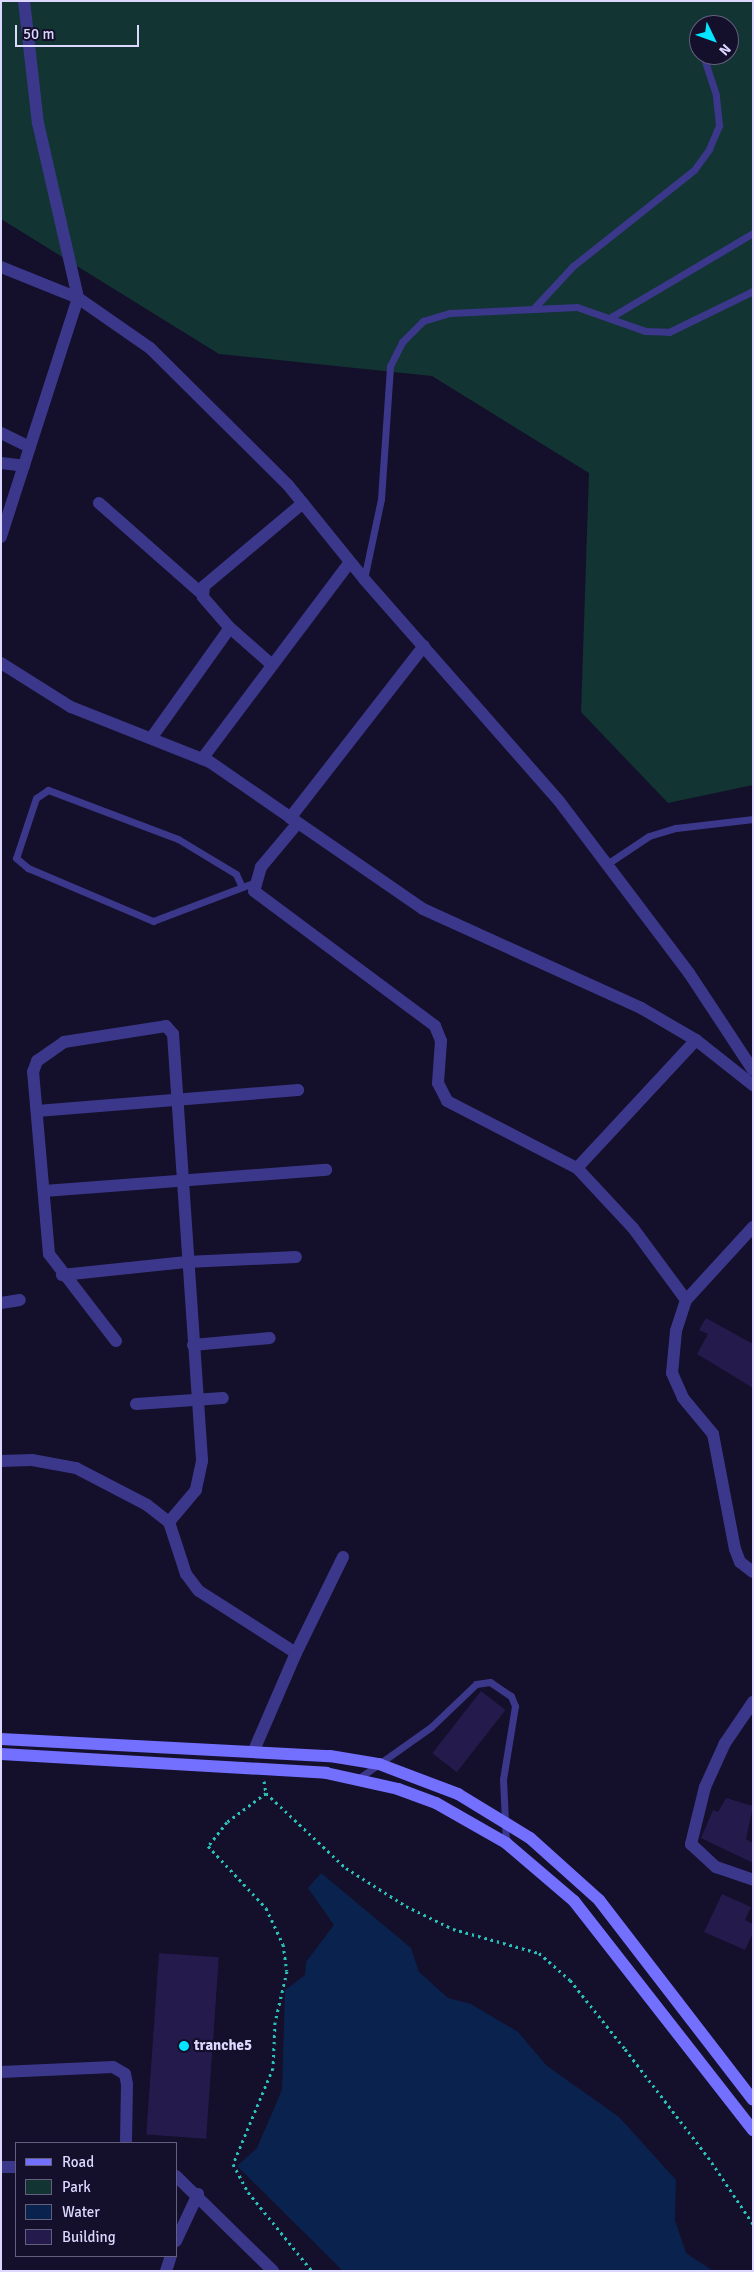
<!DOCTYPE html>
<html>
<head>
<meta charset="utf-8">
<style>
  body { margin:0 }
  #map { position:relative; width:754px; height:2272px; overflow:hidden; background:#140f2a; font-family:Signika,sans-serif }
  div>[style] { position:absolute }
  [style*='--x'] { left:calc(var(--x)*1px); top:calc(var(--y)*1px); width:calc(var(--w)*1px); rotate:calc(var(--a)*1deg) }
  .green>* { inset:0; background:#123433 }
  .water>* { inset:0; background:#0a234e }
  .building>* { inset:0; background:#241a4c; transform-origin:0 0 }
  .path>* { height:3px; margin-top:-1.5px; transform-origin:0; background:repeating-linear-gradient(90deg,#29c1b8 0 2.5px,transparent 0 6.5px) }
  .lane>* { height:7px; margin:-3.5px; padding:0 3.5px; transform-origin:3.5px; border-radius:3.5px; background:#3b388b }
  .street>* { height:12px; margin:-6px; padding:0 6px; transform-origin:6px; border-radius:6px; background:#3b388b }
  .secondary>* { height:12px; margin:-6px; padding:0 6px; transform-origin:6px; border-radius:6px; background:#736fff }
  .dots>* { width:14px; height:14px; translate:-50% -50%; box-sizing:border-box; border:2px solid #140f2a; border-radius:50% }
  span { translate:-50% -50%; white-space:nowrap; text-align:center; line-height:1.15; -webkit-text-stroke:4.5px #140f2a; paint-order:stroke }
  .poi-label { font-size:15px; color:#dcd8ff; font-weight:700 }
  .left { translate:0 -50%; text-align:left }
  .frame { position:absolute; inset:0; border:2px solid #dcd8ff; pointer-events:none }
  .legend { position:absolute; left:15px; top:2142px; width:162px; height:115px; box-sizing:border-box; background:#140f2a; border:1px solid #645f7f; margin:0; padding:6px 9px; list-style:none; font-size:15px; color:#dcd8ff }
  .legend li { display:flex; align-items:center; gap:10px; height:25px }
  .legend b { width:25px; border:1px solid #645f7f }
  .north { position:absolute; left:689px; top:15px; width:50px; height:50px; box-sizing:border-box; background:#140f2a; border:1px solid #645f7f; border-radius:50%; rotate:132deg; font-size:14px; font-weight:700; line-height:20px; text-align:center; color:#dcd8ff }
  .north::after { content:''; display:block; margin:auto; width:18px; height:22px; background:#04e6ff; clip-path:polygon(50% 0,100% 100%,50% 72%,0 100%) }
  .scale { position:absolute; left:15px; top:25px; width:124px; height:22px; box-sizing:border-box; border:2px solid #dcd8ff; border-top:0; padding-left:6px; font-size:15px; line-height:18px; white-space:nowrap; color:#dcd8ff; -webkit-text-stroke:4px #140f2a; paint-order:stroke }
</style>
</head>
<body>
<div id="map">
  <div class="green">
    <div style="clip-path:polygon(evenodd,1px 1px,753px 1px,753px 785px,668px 803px,581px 712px,589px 473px,432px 376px,219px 354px,1px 219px,1px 1px,699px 25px,729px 25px,729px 55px,699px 55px,699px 25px)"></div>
  </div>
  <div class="water">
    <div style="clip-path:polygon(321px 1873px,411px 1948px,419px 1972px,448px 1998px,471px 2004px,518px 2032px,547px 2066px,619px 2117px,676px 2180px,675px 2220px,686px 2253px,713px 2271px,343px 2271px,237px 2166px,257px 2148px,282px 2090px,285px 1990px,305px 1975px,306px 1962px,334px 1925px,308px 1888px)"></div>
  </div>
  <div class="building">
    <div style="clip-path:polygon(706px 1318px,753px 1344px,753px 1388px,697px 1354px,708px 1334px,699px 1330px)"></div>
    <div style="left:481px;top:1691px;width:31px;height:79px;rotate:38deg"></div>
    <div style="clip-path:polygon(726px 1798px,753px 1806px,746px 1839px,753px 1843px,753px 1863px,701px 1838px,713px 1810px,718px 1812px)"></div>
    <div style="clip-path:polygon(722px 1894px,751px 1907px,745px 1920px,753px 1924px,753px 1933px,745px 1950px,704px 1932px)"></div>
    <div style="left:159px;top:1953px;width:60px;height:182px;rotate:4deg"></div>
  </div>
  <div class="path">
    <div style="--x:264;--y:1781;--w:12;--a:81"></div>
    <div style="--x:266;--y:1793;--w:49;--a:143.4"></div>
    <div style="--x:227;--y:1822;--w:31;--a:128"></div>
    <div style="--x:208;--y:1846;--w:85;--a:46.9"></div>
    <div style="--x:266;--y:1908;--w:40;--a:65"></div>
    <div style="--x:283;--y:1944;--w:27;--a:82"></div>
    <div style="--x:287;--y:1971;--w:52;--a:103.2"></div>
    <div style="--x:275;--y:2022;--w:46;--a:92.5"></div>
    <div style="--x:273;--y:2068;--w:104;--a:112.6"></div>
    <div style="--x:233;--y:2164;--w:32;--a:62"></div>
    <div style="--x:248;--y:2192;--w:102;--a:51"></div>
    <div style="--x:266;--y:1793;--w:110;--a:43.2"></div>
    <div style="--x:346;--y:1868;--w:71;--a:32.3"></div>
    <div style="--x:406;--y:1906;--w:52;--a:26.1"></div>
    <div style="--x:453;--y:1929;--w:89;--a:15.6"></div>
    <div style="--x:539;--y:1953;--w:41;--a:41.1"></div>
    <div style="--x:570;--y:1980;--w:88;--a:51.4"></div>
    <div style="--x:625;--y:2049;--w:136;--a:52.5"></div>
    <div style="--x:708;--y:2157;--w:81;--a:56.1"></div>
  </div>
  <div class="lane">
    <div style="--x:695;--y:33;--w:11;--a:68"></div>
    <div style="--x:535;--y:307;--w:56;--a:-47.2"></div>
    <div style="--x:573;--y:266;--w:154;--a:-38.4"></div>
    <div style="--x:694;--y:170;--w:26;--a:-54"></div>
    <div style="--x:709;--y:149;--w:26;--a:-67"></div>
    <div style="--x:719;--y:125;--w:30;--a:-96"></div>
    <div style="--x:716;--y:95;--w:42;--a:-108"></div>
    <div style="--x:611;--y:317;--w:165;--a:-30.6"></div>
    <div style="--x:364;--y:579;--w:82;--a:-78"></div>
    <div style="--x:381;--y:499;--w:133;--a:-86.1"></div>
    <div style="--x:390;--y:366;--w:27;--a:-63"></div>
    <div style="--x:402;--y:342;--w:30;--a:-45"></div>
    <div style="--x:423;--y:321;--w:28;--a:-17"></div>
    <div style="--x:450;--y:313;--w:127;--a:-2.7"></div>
    <div style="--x:577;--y:307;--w:72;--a:19.4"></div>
    <div style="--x:645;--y:331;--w:24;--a:2"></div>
    <div style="--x:669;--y:332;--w:93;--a:-26"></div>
    <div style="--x:607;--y:864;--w:50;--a:-33.7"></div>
    <div style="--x:649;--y:836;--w:28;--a:-17"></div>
    <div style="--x:676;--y:828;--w:78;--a:-6.7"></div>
    <div style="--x:242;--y:887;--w:14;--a:-115"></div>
    <div style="--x:236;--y:874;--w:68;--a:-148.9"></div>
    <div style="--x:178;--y:839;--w:139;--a:-159.3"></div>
    <div style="--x:48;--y:790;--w:14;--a:146"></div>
    <div style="--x:36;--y:798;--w:63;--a:108.4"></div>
    <div style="--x:16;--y:858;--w:16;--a:40"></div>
    <div style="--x:28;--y:868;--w:136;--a:23"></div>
    <div style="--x:153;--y:921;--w:107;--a:-20.8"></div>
    <div style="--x:359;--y:1778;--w:88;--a:-35.3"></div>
    <div style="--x:431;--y:1727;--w:62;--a:-43.7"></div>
    <div style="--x:476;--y:1684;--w:14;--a:-8"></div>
    <div style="--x:490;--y:1682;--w:25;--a:34"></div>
    <div style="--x:511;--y:1696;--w:11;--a:68"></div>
    <div style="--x:515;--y:1706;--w:74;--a:99.3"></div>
    <div style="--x:503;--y:1779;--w:64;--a:87.3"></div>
  </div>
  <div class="street">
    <div style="--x:24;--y:1;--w:123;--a:83.5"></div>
    <div style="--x:38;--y:123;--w:180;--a:77.1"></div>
    <div style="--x:78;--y:298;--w:88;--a:34.8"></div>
    <div style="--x:150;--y:348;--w:194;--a:44.8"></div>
    <div style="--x:288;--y:485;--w:121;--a:51"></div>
    <div style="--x:364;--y:579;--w:295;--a:48.7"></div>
    <div style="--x:559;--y:801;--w:216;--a:52.9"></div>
    <div style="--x:689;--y:973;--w:116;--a:56.6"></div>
    <div style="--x:1;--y:267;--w:83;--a:21.9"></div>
    <div style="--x:78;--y:298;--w:251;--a:107.9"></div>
    <div style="--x:1;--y:433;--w:32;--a:26"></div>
    <div style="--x:1;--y:463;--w:23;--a:7"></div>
    <div style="--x:99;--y:503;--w:136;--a:41.4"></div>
    <div style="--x:229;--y:627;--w:56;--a:41.4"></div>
    <div style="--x:1;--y:663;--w:83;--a:32.2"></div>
    <div style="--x:71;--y:707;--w:149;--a:21.6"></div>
    <div style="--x:210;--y:762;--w:259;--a:34.6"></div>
    <div style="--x:423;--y:909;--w:239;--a:24.4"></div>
    <div style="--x:641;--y:1008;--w:64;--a:30.2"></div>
    <div style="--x:696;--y:1040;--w:73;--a:38.3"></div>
    <div style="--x:152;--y:737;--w:129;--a:-54.5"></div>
    <div style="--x:227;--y:632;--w:5;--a:-68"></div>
    <div style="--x:229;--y:627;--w:40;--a:-131"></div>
    <div style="--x:203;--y:597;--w:11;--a:-85"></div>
    <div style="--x:204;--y:586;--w:129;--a:-40"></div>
    <div style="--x:202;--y:759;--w:246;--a:-53.1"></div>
    <div style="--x:290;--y:818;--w:218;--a:-52.1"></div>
    <div style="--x:297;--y:824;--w:56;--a:129.9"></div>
    <div style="--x:261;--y:867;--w:25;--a:106"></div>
    <div style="--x:254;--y:891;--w:226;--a:36.7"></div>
    <div style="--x:435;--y:1026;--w:16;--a:68"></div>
    <div style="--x:441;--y:1041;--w:42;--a:94.1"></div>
    <div style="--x:438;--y:1083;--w:20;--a:63"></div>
    <div style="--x:447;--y:1101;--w:146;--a:27.3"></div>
    <div style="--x:577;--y:1168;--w:82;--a:47"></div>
    <div style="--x:633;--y:1228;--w:89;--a:53.6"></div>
    <div style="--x:37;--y:1111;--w:262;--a:-4.6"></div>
    <div style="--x:577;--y:1168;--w:175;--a:-47.1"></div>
    <div style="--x:44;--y:1191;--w:283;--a:-4.3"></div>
    <div style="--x:753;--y:1227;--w:99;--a:132.5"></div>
    <div style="--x:686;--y:1300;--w:33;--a:108"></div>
    <div style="--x:676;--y:1331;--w:42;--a:95.4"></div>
    <div style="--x:672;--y:1373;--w:27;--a:66"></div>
    <div style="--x:683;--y:1398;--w:47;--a:50.2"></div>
    <div style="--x:713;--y:1434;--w:117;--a:79.2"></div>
    <div style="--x:735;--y:1549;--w:14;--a:69"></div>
    <div style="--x:740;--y:1562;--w:16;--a:38"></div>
    <div style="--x:62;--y:1275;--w:125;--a:-6"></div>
    <div style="--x:186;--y:1262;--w:110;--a:-2.6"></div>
    <div style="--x:1;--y:1303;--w:19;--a:-9"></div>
    <div style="--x:116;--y:1341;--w:110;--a:-127.6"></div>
    <div style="--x:49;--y:1254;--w:183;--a:-95"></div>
    <div style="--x:33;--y:1072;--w:12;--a:-70"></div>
    <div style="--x:37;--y:1061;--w:33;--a:-35"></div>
    <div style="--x:64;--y:1042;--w:103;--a:-8.9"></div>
    <div style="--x:166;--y:1026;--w:11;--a:49"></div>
    <div style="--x:173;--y:1034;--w:428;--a:86.1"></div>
    <div style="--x:202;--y:1461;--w:30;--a:102"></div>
    <div style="--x:196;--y:1490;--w:42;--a:130.2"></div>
    <div style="--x:193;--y:1345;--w:77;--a:-5.2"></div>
    <div style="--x:136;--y:1404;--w:87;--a:-3.9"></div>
    <div style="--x:1;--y:1461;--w:31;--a:-2"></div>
    <div style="--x:32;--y:1460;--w:45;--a:10.3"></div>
    <div style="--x:76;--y:1468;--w:80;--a:27.5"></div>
    <div style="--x:147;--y:1505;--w:28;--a:38"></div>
    <div style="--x:169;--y:1522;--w:55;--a:71.9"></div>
    <div style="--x:186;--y:1574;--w:21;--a:53"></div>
    <div style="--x:199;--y:1591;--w:115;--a:32.6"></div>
    <div style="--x:296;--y:1653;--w:106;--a:113.4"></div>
    <div style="--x:296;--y:1653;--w:107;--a:-63.9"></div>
    <div style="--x:753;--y:1702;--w:50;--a:124.3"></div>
    <div style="--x:725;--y:1743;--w:48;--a:114.4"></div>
    <div style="--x:705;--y:1787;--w:59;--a:103.8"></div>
    <div style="--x:691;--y:1844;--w:34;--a:43"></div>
    <div style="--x:716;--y:1867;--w:39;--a:19"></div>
    <div style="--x:1;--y:2072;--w:112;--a:-2.6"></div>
    <div style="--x:113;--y:2067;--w:14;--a:30"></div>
    <div style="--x:125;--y:2074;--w:10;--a:79"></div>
    <div style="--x:127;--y:2084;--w:59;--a:91"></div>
    <div style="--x:1;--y:2167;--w:15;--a:0"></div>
    <div style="--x:176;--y:2176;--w:136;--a:44.4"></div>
    <div style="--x:176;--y:2241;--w:52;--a:-64.9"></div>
    <div style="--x:166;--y:2271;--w:16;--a:-72"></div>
  </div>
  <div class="secondary">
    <div style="--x:1;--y:1739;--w:329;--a:3"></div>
    <div style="--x:330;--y:1756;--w:50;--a:9.3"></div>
    <div style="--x:379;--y:1764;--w:85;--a:20.8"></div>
    <div style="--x:458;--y:1794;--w:84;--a:31.4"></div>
    <div style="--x:530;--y:1838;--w:93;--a:41.9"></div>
    <div style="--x:599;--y:1900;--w:252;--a:52.4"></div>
    <div style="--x:1;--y:1754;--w:326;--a:3.3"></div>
    <div style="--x:326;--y:1773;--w:74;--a:12.5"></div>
    <div style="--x:398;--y:1789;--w:40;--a:20.2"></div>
    <div style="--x:436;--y:1803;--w:81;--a:29.7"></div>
    <div style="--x:506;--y:1843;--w:89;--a:40.5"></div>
    <div style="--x:574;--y:1901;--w:291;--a:52"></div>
  </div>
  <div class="dots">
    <div style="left:184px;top:2046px;background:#04e6ff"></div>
  </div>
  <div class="poi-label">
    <span class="left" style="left:194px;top:2046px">tranche5</span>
  </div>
  <div class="frame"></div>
  <ul class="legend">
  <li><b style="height:6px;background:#736fff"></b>Road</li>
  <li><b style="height:14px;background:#123433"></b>Park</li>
  <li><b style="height:14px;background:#0a234e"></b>Water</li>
  <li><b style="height:14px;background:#241a4c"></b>Building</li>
  </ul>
  <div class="north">N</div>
  <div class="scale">50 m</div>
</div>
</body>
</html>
